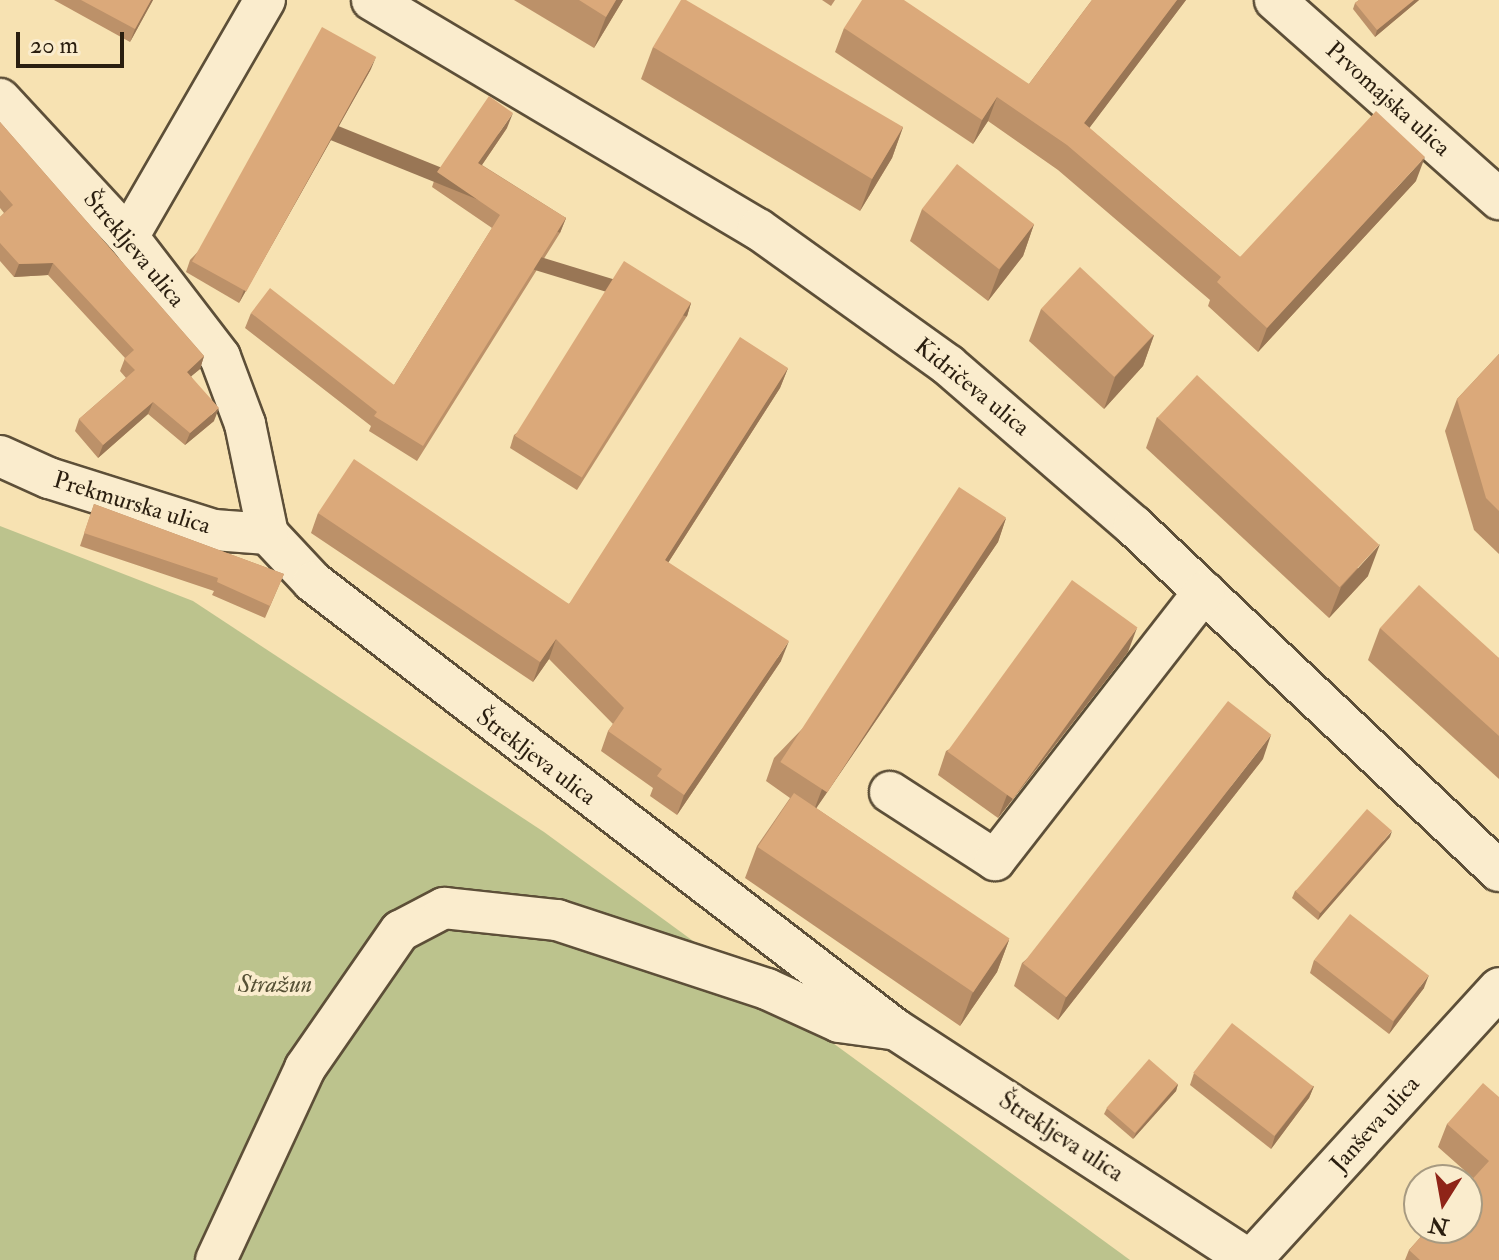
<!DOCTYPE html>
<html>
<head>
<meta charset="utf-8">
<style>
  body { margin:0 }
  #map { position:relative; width:1499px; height:1260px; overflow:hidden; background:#f7e2b2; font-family:"IM FELL Double Pica",serif }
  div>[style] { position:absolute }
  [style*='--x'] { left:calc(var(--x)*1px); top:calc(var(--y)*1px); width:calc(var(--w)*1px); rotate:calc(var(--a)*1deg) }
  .green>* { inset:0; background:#bcc38d }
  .roads { filter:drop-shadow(2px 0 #5d4f38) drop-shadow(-2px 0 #5d4f38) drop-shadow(0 2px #5d4f38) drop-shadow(0 -2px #5d4f38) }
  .street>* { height:40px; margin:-20px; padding:0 20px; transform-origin:20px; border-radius:20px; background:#faeccd }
  .wall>* { inset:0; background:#bc9169 }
  .shaded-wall>* { inset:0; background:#997655; transform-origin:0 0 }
  .building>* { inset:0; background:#dba97a; transform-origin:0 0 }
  span { translate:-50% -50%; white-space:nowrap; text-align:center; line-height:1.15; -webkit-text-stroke:8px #faeccd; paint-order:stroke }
  .street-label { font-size:24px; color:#2a1e0f }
  .park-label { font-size:24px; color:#565035; font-style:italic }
  .north { position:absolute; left:1403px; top:1164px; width:80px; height:80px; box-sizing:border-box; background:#faeccd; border:2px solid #a79a81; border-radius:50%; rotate:191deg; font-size:22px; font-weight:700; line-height:32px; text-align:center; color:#2a1e0f }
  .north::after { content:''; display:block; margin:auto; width:28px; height:36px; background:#8f2418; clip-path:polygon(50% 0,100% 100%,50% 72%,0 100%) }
  .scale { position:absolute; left:16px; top:32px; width:108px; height:36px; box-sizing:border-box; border:4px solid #2a1e0f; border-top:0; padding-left:10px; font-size:24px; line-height:28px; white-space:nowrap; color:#2a1e0f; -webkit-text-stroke:6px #faeccd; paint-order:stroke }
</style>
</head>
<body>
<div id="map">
  <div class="green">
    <div style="clip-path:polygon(0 526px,193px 601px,544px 832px,1130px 1260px,0 1260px)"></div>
  </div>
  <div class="roads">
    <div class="street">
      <div style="--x:372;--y:0;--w:449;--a:30.7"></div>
      <div style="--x:758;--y:229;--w:234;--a:35.6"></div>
      <div style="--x:948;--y:365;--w:246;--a:40.9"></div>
      <div style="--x:1134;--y:526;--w:502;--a:43.39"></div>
      <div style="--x:1275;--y:0;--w:300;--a:41.6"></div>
      <div style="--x:0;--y:99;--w:188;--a:47.2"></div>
      <div style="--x:128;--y:237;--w:151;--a:52.5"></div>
      <div style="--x:220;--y:357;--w:72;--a:69.5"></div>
      <div style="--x:245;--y:424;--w:112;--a:78.2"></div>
      <div style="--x:268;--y:534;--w:66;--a:46.8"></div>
      <div style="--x:313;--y:582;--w:734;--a:37.53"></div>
      <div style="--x:895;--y:1029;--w:423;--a:33.1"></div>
      <div style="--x:128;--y:237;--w:274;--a:-60"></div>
      <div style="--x:0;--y:456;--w:54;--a:24.2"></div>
      <div style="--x:49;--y:478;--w:173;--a:17.5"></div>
      <div style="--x:214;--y:530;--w:54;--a:4.2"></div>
      <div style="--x:890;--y:792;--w:125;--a:32.9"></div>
      <div style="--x:995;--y:860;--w:340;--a:-52.1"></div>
      <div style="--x:216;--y:1260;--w:212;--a:-65.1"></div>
      <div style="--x:305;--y:1068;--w:167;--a:-55.3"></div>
      <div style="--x:400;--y:931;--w:50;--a:-27.6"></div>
      <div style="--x:444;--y:908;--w:114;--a:6.1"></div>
      <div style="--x:557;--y:920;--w:221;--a:18.2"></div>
      <div style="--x:767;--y:989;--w:79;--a:24.6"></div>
      <div style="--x:839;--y:1022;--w:52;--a:7.7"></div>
      <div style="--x:1251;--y:1260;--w:368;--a:-47.6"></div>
    </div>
  </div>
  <div class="wall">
    <div style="clip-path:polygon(54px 0,153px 0,130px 42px)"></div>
    <div style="clip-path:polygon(514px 0,623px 0,594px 48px)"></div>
    <div style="clip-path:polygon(822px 0,835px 0,831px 6px)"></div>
    <div style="clip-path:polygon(1092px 0,1186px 0,1089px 128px,1240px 257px,1416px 181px,1258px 352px,1208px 306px,1210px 300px,1058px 170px,988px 121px,973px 144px,835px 52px,844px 28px,1029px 84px)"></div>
    <div style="clip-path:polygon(1359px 0,1419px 0,1375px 37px,1353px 9px,1355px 3px)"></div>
    <div style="clip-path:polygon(653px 47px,903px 127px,892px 158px,860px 211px,641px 79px)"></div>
    <div style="clip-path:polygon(371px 69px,239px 303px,186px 272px,190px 260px)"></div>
    <div style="clip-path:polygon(0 122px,204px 356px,200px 369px,191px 376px,214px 421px,185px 445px,148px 414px,98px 458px,75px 431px,79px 419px,126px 378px,120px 371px,125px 358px,48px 275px,14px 277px,0 261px,0 217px,4px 213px,0 208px)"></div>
    <div style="clip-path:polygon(507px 128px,482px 165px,566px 218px,560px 233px,417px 461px,369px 431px,371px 426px,245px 328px,251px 313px,394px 385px,492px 228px,432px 187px,437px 172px)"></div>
    <div style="clip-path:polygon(922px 209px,1034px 224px,1023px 256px,988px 301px,910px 241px)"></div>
    <div style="clip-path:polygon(691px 303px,687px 316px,577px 490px,510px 448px,514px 435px)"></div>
    <div style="clip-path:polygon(1041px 309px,1154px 335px,1143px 366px,1104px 409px,1029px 341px)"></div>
    <div style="clip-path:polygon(1499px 354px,1499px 554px,1474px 530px,1445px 431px,1457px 399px)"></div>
    <div style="clip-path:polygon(788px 368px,780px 388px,668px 563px,781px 661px,677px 815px,650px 796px,653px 788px,601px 751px,608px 731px,613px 724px,549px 659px,533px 682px,311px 533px,318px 513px,569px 604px)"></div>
    <div style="clip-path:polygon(1157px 417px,1368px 576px,1329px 618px,1146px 448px)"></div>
    <div style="clip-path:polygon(94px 504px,284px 574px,265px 618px,212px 595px,214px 591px,80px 546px)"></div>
    <div style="clip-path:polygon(1006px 518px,998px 542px,816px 808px,1009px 940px,997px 972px,960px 1026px,745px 878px,757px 846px,790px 798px,766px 781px,774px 758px)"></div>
    <div style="clip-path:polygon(1380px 628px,1499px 658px,1499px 779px,1368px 660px)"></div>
    <div style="clip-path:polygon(1128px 652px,998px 818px,938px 775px,946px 751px)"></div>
    <div style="clip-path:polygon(1263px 759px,1058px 1020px,1014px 986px,1022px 963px)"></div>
    <div style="clip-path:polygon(1390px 837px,1318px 920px,1292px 898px,1295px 891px)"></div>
    <div style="clip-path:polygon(1314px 960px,1424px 988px,1389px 1034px,1310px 973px)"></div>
    <div style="clip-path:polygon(1194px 1073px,1314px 1086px,1309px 1098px,1271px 1149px,1190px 1085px)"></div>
    <div style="clip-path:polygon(1178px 1084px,1176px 1091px,1133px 1139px,1104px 1114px,1107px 1108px)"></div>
    <div style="clip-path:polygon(1499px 1097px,1499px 1260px,1405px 1260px,1409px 1250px,1473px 1178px,1438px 1147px,1447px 1124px)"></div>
  </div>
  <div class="shaded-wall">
    <div style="clip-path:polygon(151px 0,153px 0,130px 42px,135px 29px)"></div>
    <div style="clip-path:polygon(616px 0,623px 0,594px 48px,606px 17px)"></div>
    <div style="clip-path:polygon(1177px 0,1186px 0,1075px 147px,1084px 123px)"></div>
    <div style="clip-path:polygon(1414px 0,1419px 0,1375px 37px,1377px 30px)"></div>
    <div style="clip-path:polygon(376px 57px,371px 69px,239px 303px,244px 290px)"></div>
    <div style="clip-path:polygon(997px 97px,988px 121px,973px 144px,982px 120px)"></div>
    <div style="clip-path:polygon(513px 113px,507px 128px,473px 178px,478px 163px)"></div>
    <div style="clip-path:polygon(903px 127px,892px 158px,860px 211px,872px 179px)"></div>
    <div style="clip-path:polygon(1425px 157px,1416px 181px,1258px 352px,1267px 328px)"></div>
    <div style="left:566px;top:218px;width:16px;height:269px;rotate:112deg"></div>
    <div style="clip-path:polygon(1034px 224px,1023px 256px,988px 301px,1000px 269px)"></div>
    <div style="clip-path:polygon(53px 263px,48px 275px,14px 277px,19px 264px)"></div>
    <div style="left:691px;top:303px;width:14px;height:206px;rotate:107deg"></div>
    <div style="clip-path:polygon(1154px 335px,1143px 366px,1104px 409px,1115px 377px)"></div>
    <div style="clip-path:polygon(204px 356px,200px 369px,182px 384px,187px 372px)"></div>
    <div style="clip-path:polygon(788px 368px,780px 388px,657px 580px,665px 560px)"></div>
    <div style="clip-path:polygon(153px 402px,148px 414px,98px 458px,103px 445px)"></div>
    <div style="clip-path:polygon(219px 408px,214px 421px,185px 445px,190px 433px)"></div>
    <div style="clip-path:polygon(1006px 518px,998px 542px,813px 813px,822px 789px)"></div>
    <div style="clip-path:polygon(1380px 544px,1368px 576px,1329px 618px,1341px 587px)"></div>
    <div style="clip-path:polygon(1137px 628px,1128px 652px,998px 818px,1007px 795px)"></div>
    <div style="clip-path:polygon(556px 639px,549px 659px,533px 682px,540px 662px)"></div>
    <div style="clip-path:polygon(789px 641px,781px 661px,677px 815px,684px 795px)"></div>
    <div style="clip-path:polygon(1271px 735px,1263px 759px,1058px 1020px,1066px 997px)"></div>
    <div style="clip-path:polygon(1392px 831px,1390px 837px,1318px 920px,1320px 913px)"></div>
    <div style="clip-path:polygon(1009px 940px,997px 972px,960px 1026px,972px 994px)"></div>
    <div style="clip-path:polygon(1429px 975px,1424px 988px,1389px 1034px,1394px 1021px)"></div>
    <div style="clip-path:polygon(1178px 1084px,1176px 1091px,1133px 1139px,1136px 1133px)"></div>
    <div style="clip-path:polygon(1314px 1086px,1309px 1098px,1271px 1149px,1275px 1136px)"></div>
  </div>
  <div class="building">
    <div style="clip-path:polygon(81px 0,151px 0,135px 29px)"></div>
    <div style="clip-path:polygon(579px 0,616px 0,606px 17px)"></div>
    <div style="clip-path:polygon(681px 0,686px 0,903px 127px,872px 179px,653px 47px)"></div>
    <div style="clip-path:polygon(862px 0,904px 0,1029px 84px,1092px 0,1177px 0,1084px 123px,1240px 257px,1376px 111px,1425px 157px,1267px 328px,1217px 282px,1221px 277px,1067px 145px,997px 97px,982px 120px,844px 28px)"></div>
    <div style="clip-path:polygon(1359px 0,1414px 0,1377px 30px,1355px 3px)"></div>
    <div style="left:322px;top:27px;width:62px;height:268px;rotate:29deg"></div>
    <div style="clip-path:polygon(489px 96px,513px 113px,478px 163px,566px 218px,423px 446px,374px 416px,377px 412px,251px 313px,270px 288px,394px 385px,500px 215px,437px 172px)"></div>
    <div style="clip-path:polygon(0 122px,204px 356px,187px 372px,219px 408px,190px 433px,153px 402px,103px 445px,79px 419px,135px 370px,124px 359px,134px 350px,53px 263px,19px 264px,0 243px,0 217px,13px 205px,0 190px)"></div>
    <div style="left:957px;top:164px;width:98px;height:57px;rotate:38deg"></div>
    <div style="left:624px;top:261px;width:79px;height:206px;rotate:32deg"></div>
    <div style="left:1080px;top:267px;width:100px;height:57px;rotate:43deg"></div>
    <div style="clip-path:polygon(740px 337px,788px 368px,665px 560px,789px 641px,684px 795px,657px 776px,662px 769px,608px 731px,624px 708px,556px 639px,540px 662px,318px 513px,354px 459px,569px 604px)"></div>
    <div style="clip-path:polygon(1499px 354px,1499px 511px,1486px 498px,1457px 399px)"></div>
    <div style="left:1197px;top:375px;width:249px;height:58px;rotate:43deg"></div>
    <div style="left:959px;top:487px;width:56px;height:328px;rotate:33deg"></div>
    <div style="clip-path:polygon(94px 504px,284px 574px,270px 606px,217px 582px,218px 578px,84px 533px)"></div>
    <div style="left:1072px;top:580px;width:81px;height:212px;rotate:36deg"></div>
    <div style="clip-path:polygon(1419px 585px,1499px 658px,1499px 736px,1380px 628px)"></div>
    <div style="left:1228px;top:701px;width:55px;height:333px;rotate:38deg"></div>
    <div style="left:794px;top:793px;width:260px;height:65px;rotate:34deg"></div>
    <div style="left:1367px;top:809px;width:33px;height:109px;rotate:41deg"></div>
    <div style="left:1350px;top:914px;width:100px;height:58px;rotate:38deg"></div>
    <div style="left:1232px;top:1023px;width:103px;height:63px;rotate:38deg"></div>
    <div style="left:1149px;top:1059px;width:38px;height:65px;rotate:41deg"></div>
    <div style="clip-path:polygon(1483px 1083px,1499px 1097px,1499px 1260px,1420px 1260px,1409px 1250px,1429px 1228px,1467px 1228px,1467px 1185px,1489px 1161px,1447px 1124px)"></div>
  </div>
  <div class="street-label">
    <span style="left:1388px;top:99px;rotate:42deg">Prvomajska ulica</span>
    <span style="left:134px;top:249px;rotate:50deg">Štrekljeva ulica</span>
    <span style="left:972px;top:387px;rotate:39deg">Kidričeva ulica</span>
    <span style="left:132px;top:503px;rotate:17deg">Prekmurska ulica</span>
    <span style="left:536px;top:757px;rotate:37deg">Štrekljeva ulica</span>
    <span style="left:1375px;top:1124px;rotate:-48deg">Janševa ulica</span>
    <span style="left:1061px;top:1137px;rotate:33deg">Štrekljeva ulica</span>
  </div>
  <div class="park-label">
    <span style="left:275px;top:985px">Stražun</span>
  </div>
  <div class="north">N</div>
  <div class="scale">20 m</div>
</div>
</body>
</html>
